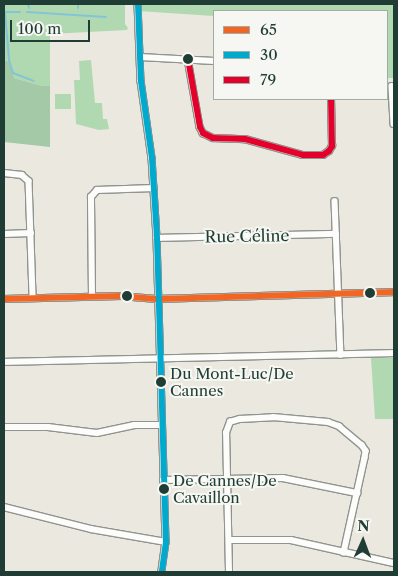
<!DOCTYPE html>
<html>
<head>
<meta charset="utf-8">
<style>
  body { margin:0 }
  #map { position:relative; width:398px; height:576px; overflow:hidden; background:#ebe8df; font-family:"Libre Caslon Text",serif }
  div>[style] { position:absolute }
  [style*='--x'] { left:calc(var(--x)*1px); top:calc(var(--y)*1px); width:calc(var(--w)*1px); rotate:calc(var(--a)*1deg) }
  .green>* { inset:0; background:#b1d9b1; transform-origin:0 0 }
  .forest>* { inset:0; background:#a3c9a6 }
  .stream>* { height:2px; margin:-1px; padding:0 1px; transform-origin:1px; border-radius:1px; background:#81c5d7 }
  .roads { filter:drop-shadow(1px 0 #90948e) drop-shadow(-1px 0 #90948e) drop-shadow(0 1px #90948e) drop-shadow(0 -1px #90948e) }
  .minor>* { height:5.5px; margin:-2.75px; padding:0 2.75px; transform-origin:2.75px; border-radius:2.75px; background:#fcfcfa }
  .bus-1>* { height:6px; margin:-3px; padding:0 3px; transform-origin:3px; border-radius:3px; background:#f26522 }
  .bus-2>* { height:6px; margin:-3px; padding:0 3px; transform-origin:3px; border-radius:3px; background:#00a9ce }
  .bus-3>* { height:6px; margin:-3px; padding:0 3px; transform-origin:3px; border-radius:3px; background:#e4002b }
  .dots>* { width:14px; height:14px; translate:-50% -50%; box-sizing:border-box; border:2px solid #f6f6f2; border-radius:50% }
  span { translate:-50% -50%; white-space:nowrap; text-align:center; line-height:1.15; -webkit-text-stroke:4px #f6f6f2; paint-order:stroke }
  .bus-label { font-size:15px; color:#1f3d34 }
  .left { translate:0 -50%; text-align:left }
  .street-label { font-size:16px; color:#1f3d34 }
  .frame { position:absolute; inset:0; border:5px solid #1f3d34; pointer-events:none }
  .legend { position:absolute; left:213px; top:10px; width:175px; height:90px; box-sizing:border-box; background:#f6f6f2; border:1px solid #a0aca6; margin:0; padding:6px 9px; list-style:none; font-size:15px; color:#1f3d34 }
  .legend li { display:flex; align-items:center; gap:10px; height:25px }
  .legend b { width:25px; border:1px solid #a0aca6 }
  .north { position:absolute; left:338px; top:516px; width:50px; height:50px; -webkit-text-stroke:4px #f6f6f2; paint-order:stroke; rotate:2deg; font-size:14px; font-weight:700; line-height:20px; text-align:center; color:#1f3d34 }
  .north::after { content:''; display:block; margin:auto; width:18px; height:22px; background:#1f3d34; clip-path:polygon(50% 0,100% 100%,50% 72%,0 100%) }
  .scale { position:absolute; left:10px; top:20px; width:80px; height:22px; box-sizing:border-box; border:2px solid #1f3d34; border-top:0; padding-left:6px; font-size:15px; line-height:18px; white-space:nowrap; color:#1f3d34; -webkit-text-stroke:4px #f6f6f2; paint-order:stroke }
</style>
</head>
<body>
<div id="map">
  <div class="green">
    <div style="clip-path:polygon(4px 4px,125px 4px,125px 24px,128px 28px,127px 30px,50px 34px,50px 86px,42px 86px,14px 78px,9px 62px,4px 60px)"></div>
    <div style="clip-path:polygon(138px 4px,394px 4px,394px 78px,387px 78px,387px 11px,214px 11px,214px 16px,138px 11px)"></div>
    <div style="clip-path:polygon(91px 60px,95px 103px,102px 103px,103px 119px,107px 119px,109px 129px,99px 130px,76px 124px,74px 80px,80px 80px,79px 61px)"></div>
    <div style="left:55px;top:94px;width:16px;height:15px"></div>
    <div style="clip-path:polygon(371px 358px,394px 358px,394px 419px,375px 419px)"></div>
  </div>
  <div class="forest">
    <div style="clip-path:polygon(4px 60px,9px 62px,14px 78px,42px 86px,50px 86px,50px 147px,4px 142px)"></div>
  </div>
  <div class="stream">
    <div style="--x:28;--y:4;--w:4;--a:76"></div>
    <div style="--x:78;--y:8;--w:4;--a:-90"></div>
    <div style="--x:4;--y:12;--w:16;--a:0"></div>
    <div style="--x:5;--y:12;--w:48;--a:85.2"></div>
    <div style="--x:9;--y:60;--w:14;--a:73"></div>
    <div style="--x:13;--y:73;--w:22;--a:21"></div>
    <div style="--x:27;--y:12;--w:79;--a:3.6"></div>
  </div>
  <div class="roads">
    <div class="minor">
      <div style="--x:138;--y:4;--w:77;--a:87.8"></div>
      <div style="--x:141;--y:81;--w:78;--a:81.9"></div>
      <div style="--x:152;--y:158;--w:80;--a:86.4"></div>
      <div style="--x:157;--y:238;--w:304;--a:88.3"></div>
      <div style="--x:166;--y:542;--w:30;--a:98"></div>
      <div style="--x:140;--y:57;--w:74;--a:3.1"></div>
      <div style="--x:188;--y:59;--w:69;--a:80"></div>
      <div style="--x:200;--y:127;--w:7;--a:63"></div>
      <div style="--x:203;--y:133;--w:11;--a:27"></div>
      <div style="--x:213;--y:138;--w:32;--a:2"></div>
      <div style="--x:245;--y:139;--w:60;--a:15.4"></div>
      <div style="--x:303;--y:155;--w:20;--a:0"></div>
      <div style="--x:323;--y:155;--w:7;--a:-34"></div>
      <div style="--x:329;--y:151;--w:6;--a:-59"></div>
      <div style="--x:332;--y:146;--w:47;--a:-91.2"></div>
      <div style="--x:392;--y:86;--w:38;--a:87"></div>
      <div style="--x:4;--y:173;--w:18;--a:6"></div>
      <div style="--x:22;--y:175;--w:9;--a:41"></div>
      <div style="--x:29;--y:181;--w:117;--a:88"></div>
      <div style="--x:335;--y:201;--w:154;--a:87.8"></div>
      <div style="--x:4;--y:234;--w:27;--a:-2"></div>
      <div style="--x:157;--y:238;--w:179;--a:-1.3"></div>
      <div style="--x:92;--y:296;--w:99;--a:-90.6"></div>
      <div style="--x:91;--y:197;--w:9;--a:-49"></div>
      <div style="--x:97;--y:190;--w:57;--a:-2"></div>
      <div style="--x:4;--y:299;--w:117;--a:-1.5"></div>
      <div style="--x:121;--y:296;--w:38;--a:5"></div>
      <div style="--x:159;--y:299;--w:235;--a:-1.7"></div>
      <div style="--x:4;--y:362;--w:390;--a:-1.3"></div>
      <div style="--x:4;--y:427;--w:44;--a:0"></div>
      <div style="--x:48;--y:427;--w:49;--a:7"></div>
      <div style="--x:97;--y:433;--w:38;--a:-12"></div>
      <div style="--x:134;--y:425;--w:27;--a:0"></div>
      <div style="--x:163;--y:480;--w:120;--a:-1"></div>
      <div style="--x:283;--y:478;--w:76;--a:11.5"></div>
      <div style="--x:4;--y:507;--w:90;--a:14.2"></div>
      <div style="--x:91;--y:529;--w:76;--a:9.8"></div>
      <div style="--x:229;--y:540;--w:62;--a:0"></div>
      <div style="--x:291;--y:540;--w:106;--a:12.6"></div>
      <div style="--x:229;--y:572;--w:139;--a:-91.2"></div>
      <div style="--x:226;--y:433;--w:12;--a:-70"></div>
      <div style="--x:230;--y:422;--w:10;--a:-17"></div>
      <div style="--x:240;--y:419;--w:33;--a:-3"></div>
      <div style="--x:273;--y:417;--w:55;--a:5.2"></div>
      <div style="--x:328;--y:422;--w:12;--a:20"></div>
      <div style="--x:339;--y:426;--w:30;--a:40"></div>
      <div style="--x:362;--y:445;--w:7;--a:56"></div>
      <div style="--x:366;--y:451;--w:7;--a:98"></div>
      <div style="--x:365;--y:458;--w:97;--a:102.5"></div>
    </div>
  </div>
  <div class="bus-1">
    <div style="--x:4;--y:299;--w:117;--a:-1.5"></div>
    <div style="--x:121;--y:296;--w:38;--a:5"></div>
    <div style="--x:159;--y:299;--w:235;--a:-1.7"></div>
  </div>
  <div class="bus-2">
    <div style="--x:138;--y:4;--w:77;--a:87.8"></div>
    <div style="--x:141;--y:81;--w:78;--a:81.9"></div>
    <div style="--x:152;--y:158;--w:80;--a:86.4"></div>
    <div style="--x:157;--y:238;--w:304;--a:88.3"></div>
    <div style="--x:166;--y:542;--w:30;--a:98"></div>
  </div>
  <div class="bus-3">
    <div style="--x:188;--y:59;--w:69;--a:80"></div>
    <div style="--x:200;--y:127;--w:7;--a:63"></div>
    <div style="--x:203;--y:133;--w:11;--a:27"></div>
    <div style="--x:213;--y:138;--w:32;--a:2"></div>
    <div style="--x:245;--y:139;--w:60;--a:15.4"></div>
    <div style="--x:303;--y:155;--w:20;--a:0"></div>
    <div style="--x:323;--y:155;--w:7;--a:-34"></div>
    <div style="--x:329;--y:151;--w:6;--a:-59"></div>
    <div style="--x:332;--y:146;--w:47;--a:-91.2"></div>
  </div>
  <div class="dots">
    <div style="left:188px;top:59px;background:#1f3d34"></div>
    <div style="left:370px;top:293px;background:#1f3d34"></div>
    <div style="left:127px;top:296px;background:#1f3d34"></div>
    <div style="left:161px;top:382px;background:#1f3d34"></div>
    <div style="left:164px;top:489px;background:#1f3d34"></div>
  </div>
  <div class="bus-label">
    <span class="left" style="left:170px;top:382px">Du Mont-Luc/De<br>Cannes</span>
    <span class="left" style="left:173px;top:489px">De Cannes/De<br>Cavaillon</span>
  </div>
  <div class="street-label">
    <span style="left:247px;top:236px;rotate:-1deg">Rue Céline</span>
  </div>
  <div class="frame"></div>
  <ul class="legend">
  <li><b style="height:6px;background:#f26522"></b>65</li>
  <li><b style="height:6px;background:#00a9ce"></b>30</li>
  <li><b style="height:6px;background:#e4002b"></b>79</li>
  </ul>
  <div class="north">N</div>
  <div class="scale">100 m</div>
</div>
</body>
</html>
